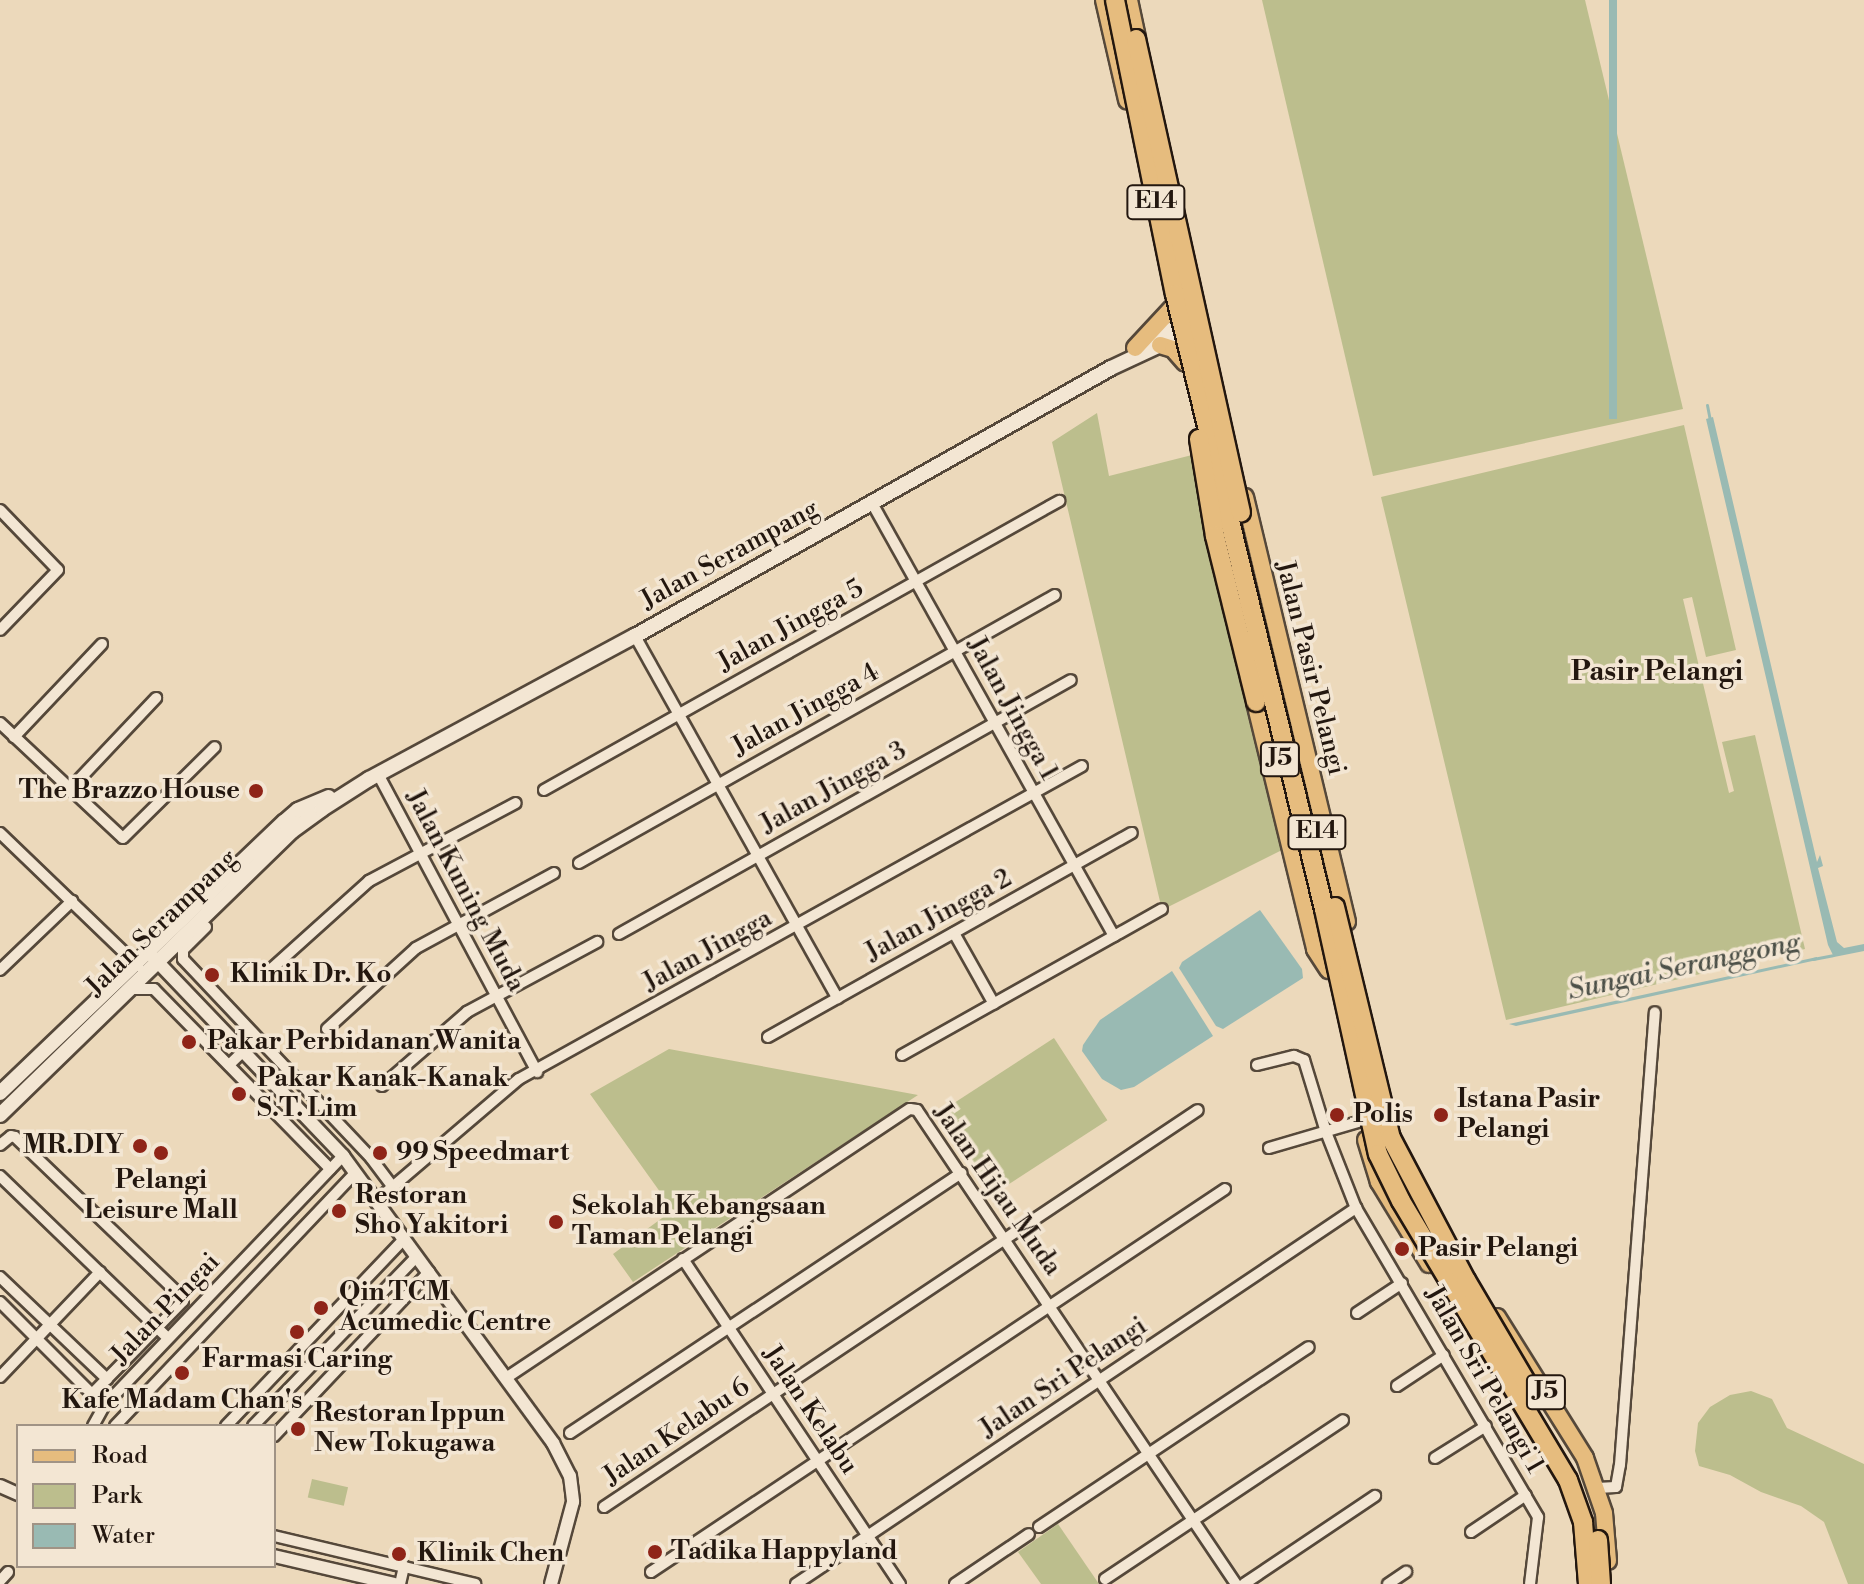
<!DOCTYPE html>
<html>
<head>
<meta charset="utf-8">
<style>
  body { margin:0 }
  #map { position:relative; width:1864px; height:1584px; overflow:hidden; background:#ecd9bb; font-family:"Libre Bodoni",serif }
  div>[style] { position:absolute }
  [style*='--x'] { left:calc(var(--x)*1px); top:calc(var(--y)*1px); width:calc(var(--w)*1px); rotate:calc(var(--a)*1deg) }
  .green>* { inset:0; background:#bcbe8d; transform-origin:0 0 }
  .water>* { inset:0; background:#99bab3; transform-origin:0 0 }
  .stream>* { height:3px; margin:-1.5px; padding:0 1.5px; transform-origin:1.5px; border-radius:1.5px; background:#99bab3 }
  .roads { filter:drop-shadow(2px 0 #55483a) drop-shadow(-2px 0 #55483a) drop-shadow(0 2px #55483a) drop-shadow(0 -2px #55483a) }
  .minor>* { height:10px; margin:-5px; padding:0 5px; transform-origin:5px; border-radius:5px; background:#f3e6d3 }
  .tertiary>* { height:12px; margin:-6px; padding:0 6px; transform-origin:6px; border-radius:6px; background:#f3e6d3 }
  .secondary>* { height:14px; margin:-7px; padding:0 7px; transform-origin:7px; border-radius:7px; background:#f3e6d3 }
  .primary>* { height:16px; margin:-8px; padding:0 8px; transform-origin:8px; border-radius:8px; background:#e6bc7e }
  .motorway>* { height:18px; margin:-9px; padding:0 9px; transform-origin:9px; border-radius:9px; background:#e6bc7e }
  .bridges { filter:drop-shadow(2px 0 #23170f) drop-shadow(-2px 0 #23170f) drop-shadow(0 2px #23170f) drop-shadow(0 -2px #23170f) }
  .motorway-bridge>* { height:18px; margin:-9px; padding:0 9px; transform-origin:9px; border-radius:9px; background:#e6bc7e }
  .dots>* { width:22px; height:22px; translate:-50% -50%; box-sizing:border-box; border:4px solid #f3e6d3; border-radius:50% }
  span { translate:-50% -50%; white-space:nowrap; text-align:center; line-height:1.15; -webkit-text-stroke:7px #f3e6d3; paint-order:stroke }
  .shield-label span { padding:2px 6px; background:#f3e6d3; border:2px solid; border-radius:6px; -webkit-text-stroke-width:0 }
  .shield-label { font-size:24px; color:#23170f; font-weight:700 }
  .street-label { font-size:26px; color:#23170f }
  .poi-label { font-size:26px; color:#23170f; font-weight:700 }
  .right { translate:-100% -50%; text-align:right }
  .left { translate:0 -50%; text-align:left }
  .neighbourhood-label { font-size:28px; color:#23170f; font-weight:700 }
  .water-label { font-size:28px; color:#4c5048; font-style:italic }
  .legend { position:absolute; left:16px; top:1424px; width:260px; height:144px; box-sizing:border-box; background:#f3e6d3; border:2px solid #a09385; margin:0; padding:10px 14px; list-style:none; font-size:24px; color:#23170f }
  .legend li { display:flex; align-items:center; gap:16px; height:40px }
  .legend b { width:40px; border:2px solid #a09385 }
</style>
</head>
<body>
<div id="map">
  <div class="green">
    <div style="clip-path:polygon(1262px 0,1585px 0,1683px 409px,1373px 476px)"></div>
    <div style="clip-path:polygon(1097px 413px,1109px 476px,1196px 454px,1284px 849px,1162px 910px,1052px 442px)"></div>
    <div style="clip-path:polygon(1684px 425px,1736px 650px,1706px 657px,1692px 597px,1683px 599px,1729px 793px,1734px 791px,1722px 742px,1755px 735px,1805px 949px,1506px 1020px,1381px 497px)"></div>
    <div style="left:1054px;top:1038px;width:98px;height:138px;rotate:57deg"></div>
    <div style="clip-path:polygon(669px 1049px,918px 1095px,633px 1282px,613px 1254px,673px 1210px,590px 1094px)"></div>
    <div style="clip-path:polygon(1751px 1391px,1772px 1399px,1787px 1428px,1864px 1464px,1864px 1584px,1848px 1584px,1824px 1522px,1801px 1506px,1761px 1492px,1730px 1475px,1699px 1466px,1695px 1451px,1698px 1423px,1710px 1407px,1730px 1395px)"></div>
    <div style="left:312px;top:1479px;width:37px;height:19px;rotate:13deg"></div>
    <div style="clip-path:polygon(1058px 1524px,1099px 1584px,1041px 1584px,1018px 1552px)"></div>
  </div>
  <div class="water">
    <div style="left:1609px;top:0;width:8px;height:419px"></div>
    <div style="clip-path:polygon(1713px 417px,1817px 862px,1820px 855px,1823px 866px,1818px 868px,1837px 942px,1844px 948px,1864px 944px,1864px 951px,1834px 957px,1828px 945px,1706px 419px)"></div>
    <div style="clip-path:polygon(1260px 910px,1302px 969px,1303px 978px,1223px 1029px,1216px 1026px,1179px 968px,1182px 962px)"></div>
    <div style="clip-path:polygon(1817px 957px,1817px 960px,1516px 1026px,1509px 1024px)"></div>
    <div style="clip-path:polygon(1172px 971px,1213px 1036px,1134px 1087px,1121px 1090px,1102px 1079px,1082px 1051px,1083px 1045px,1100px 1020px)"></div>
  </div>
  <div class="stream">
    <div style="--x:1707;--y:405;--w:16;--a:79"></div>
    <div style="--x:1813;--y:959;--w:20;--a:-11"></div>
  </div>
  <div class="roads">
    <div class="minor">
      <div style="--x:872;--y:503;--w:496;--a:60.8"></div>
      <div style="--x:0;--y:510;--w:83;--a:46"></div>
      <div style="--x:58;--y:570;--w:83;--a:134"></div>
      <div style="--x:635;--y:636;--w:415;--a:60.8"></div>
      <div style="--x:0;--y:723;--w:168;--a:43.1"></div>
      <div style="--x:123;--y:838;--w:129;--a:-44.7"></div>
      <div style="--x:14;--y:737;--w:128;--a:-46.6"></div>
      <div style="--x:378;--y:774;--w:338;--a:61.9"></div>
      <div style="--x:71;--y:788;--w:124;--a:-46.6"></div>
      <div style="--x:544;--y:790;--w:591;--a:-29.3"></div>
      <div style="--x:0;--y:833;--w:192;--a:43.9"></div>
      <div style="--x:579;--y:863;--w:546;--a:-29.38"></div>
      <div style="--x:206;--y:927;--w:33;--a:135"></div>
      <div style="--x:183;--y:950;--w:9;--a:90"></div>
      <div style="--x:183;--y:959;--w:274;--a:46.6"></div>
      <div style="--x:371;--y:1158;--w:36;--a:53"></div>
      <div style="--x:954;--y:933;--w:81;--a:60.6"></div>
      <div style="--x:619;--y:934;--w:518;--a:-29.33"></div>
      <div style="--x:0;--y:970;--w:100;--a:-43.8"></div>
      <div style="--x:269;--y:971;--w:135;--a:-42"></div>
      <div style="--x:369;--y:881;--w:166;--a:-28"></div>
      <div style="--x:129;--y:989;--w:25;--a:0"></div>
      <div style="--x:154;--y:989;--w:252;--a:45.6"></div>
      <div style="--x:327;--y:1029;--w:120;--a:-42.3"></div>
      <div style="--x:416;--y:948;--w:157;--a:-28.5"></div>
      <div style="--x:768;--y:1037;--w:417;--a:-29.3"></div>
      <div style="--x:902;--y:1055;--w:298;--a:-29.3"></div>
      <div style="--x:229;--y:1065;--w:39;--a:-44"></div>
      <div style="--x:1257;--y:1065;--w:38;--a:-14"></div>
      <div style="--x:1294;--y:1056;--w:11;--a:22"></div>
      <div style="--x:1304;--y:1060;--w:75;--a:73"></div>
      <div style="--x:1326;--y:1132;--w:82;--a:68.5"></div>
      <div style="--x:1356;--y:1208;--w:359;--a:59.5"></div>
      <div style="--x:1538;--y:1517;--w:67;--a:96.8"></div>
      <div style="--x:382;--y:1086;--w:113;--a:-41"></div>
      <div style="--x:467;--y:1012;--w:148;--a:-28.3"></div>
      <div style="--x:0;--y:1145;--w:14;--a:-39"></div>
      <div style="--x:11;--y:1136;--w:4;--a:14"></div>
      <div style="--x:15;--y:1137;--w:231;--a:43.8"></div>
      <div style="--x:182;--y:1297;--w:4;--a:76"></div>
      <div style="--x:183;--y:1301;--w:130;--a:134.4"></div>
      <div style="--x:1269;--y:1148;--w:110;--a:-16.3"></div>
      <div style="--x:0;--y:1176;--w:233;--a:44"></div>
      <div style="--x:376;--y:1201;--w:188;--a:-40.5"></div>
      <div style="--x:519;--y:1079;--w:644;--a:-29.07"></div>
      <div style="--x:683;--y:1259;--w:391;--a:56.3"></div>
      <div style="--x:0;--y:1277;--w:148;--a:43.6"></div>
      <div style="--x:0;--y:1302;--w:147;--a:45"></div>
      <div style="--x:1357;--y:1313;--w:54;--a:-33.7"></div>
      <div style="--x:0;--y:1377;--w:145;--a:-46.4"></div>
      <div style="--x:506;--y:1378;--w:485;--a:-33.7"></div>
      <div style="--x:910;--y:1109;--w:7;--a:8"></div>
      <div style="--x:917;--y:1110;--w:571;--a:56.06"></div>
      <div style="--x:1397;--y:1386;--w:56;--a:-33.4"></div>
      <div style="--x:93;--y:1426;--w:23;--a:-61"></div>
      <div style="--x:104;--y:1406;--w:346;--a:-46.3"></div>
      <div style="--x:115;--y:1426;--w:349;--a:-46.5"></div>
      <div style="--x:226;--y:1426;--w:258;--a:-46.4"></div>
      <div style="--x:253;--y:1426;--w:236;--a:-46"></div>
      <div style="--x:570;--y:1433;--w:470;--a:-33.6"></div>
      <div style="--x:274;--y:1436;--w:226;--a:-46.6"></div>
      <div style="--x:1435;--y:1458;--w:60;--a:-32.1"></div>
      <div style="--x:1597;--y:1488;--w:19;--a:-3"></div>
      <div style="--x:1616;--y:1487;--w:22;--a:-80"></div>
      <div style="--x:1620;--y:1465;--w:454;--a:-85.6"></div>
      <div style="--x:604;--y:1507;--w:714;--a:-33.76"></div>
      <div style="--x:1039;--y:1527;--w:324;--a:-33.7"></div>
      <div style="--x:1471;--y:1532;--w:66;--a:-33.9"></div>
      <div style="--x:274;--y:1536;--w:207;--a:13.4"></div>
      <div style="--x:651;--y:1572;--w:690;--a:-33.71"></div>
      <div style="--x:1105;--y:1579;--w:286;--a:-33.7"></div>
      <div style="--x:0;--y:1581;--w:12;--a:-48"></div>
      <div style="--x:400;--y:1584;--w:18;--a:-77"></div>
      <div style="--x:796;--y:1584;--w:675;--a:-33.88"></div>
      <div style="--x:955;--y:1584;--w:89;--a:-34"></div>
      <div style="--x:1244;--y:1584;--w:158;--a:-33.9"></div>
      <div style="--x:1388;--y:1584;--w:22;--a:-34"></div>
    </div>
    <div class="tertiary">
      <div style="--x:152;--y:956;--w:277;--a:46.3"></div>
      <div style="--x:343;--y:1156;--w:356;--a:53.8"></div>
      <div style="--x:553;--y:1443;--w:37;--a:63"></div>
      <div style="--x:570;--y:1476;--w:26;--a:83"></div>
      <div style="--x:573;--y:1502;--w:85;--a:105"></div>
      <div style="--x:0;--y:1486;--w:20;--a:24"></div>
      <div style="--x:274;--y:1556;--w:123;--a:13.1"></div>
    </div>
    <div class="secondary">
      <div style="--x:1144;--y:342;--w:51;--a:-24.5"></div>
      <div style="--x:0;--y:1093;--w:393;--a:-43.7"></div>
      <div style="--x:284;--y:822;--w:18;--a:-41"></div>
      <div style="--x:298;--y:810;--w:33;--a:-23"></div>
      <div style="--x:0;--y:1115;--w:407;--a:-44.2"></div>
      <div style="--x:292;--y:831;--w:37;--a:-36"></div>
      <div style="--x:322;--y:809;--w:56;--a:-32.6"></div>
      <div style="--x:369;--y:779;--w:302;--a:-28.3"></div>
      <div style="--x:635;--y:636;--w:546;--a:-29.38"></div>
      <div style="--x:1111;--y:368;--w:54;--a:-25.1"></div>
      <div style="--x:1160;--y:345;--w:36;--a:-18"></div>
    </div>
    <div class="primary">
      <div style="--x:1104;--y:0;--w:103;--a:77"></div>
      <div style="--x:1160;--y:345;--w:14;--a:17"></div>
      <div style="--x:1173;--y:349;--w:18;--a:49"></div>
      <div style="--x:1135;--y:348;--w:54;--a:-47.2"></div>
      <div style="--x:1245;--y:497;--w:437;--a:76.5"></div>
      <div style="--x:1366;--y:1140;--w:44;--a:72.8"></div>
      <div style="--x:1379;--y:1182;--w:96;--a:58.6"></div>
      <div style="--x:1497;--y:1317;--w:166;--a:58"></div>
      <div style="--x:1585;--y:1458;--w:58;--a:70.9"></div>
      <div style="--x:1604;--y:1513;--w:48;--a:85.2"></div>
    </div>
    <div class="motorway">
      <div style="--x:1128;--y:0;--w:40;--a:78"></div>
      <div style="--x:1256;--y:702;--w:254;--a:76.3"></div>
      <div style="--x:1316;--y:949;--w:24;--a:57"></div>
    </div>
  </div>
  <div class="bridges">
    <div class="motorway-bridge">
      <div style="--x:1115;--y:0;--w:300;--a:78.5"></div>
      <div style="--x:1175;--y:294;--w:633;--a:76.38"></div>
      <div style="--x:1324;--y:909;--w:251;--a:77.6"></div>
      <div style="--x:1378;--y:1154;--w:52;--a:63.9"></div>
      <div style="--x:1401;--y:1201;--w:325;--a:59.1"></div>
      <div style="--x:1568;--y:1480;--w:45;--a:70.3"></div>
      <div style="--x:1583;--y:1522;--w:62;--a:85.4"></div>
      <div style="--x:1136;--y:39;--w:485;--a:77.5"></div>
      <div style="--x:1199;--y:439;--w:98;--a:80.6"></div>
      <div style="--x:1215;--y:536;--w:171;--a:76.1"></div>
      <div style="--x:1335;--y:907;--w:238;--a:76.4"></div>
      <div style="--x:1391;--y:1138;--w:161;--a:62.2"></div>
      <div style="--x:1466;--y:1280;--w:136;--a:59.5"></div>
      <div style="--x:1598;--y:1540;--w:44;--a:86.1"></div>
    </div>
  </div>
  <div class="dots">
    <div style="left:256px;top:791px;background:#8f2418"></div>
    <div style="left:212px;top:975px;background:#8f2418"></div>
    <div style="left:189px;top:1042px;background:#8f2418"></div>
    <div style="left:239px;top:1094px;background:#8f2418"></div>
    <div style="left:1337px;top:1115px;background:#8f2418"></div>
    <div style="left:1441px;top:1115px;background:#8f2418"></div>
    <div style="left:140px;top:1146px;background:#8f2418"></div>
    <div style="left:161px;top:1153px;background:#8f2418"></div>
    <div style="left:380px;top:1153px;background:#8f2418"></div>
    <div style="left:339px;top:1211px;background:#8f2418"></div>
    <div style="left:556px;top:1222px;background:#8f2418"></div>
    <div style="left:1402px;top:1249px;background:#8f2418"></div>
    <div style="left:321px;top:1308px;background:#8f2418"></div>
    <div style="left:297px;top:1332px;background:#8f2418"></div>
    <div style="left:182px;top:1373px;background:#8f2418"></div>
    <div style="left:298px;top:1429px;background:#8f2418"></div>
    <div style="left:655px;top:1552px;background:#8f2418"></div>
    <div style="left:399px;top:1554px;background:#8f2418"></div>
  </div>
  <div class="shield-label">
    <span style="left:1156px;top:202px">E14</span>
    <span style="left:1280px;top:759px">J5</span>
    <span style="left:1317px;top:832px">E14</span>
    <span style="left:1546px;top:1392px">J5</span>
  </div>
  <div class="street-label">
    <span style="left:730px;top:555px;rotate:-29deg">Jalan Serampang</span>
    <span style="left:791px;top:626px;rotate:-29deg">Jalan Jingga 5</span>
    <span style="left:1310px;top:668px;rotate:76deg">Jalan Pasir Pelangi</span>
    <span style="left:1012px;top:709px;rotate:61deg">Jalan Jingga 1</span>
    <span style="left:806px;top:710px;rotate:-29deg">Jalan Jingga 4</span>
    <span style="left:834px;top:788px;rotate:-29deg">Jalan Jingga 3</span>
    <span style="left:465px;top:891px;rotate:62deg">Jalan Kuning Muda</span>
    <span style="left:939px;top:916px;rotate:-29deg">Jalan Jingga 2</span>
    <span style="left:162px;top:923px;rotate:-44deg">Jalan Serampang</span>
    <span style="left:708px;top:951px;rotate:-29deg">Jalan Jingga</span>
    <span style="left:997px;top:1190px;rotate:55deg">Jalan Hijau Muda</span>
    <span style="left:166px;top:1309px;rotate:-46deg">Jalan Pingai</span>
    <span style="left:1064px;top:1378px;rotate:-34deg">Jalan Sri Pelangi</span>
    <span style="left:1484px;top:1380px;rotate:60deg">Jalan Sri Pelangi 1</span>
    <span style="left:810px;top:1410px;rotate:56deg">Jalan Kelabu</span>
    <span style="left:677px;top:1432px;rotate:-34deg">Jalan Kelabu 6</span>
  </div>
  <div class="poi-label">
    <span class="right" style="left:240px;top:791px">The Brazzo House</span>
    <span class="left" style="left:230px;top:975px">Klinik Dr. Ko</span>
    <span class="left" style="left:207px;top:1042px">Pakar Perbidanan Wanita</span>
    <span class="left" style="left:257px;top:1094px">Pakar Kanak-Kanak<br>S.T. Lim</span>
    <span class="left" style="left:1457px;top:1115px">Istana Pasir<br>Pelangi</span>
    <span class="left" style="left:1353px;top:1115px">Polis</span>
    <span class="right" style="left:124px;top:1146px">MR.DIY</span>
    <span class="left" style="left:396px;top:1153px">99 Speedmart</span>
    <span style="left:161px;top:1196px">Pelangi<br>Leisure Mall</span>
    <span class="left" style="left:355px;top:1211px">Restoran<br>Sho Yakitori</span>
    <span class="left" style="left:572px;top:1222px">Sekolah Kebangsaan<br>Taman Pelangi</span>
    <span class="left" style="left:1418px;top:1249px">Pasir Pelangi</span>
    <span class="left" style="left:339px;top:1308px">Qin TCM<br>Acumedic Centre</span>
    <span style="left:297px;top:1360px">Farmasi Caring</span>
    <span style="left:182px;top:1401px">Kafe Madam Chan's</span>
    <span class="left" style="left:314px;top:1429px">Restoran Ippun<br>New Tokugawa</span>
    <span class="left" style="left:671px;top:1552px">Tadika Happyland</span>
    <span class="left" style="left:417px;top:1554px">Klinik Chen</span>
  </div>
  <div class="neighbourhood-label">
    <span style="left:1657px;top:672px">Pasir Pelangi</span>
  </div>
  <div class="water-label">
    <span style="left:1684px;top:967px;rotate:-12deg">Sungai Seranggong</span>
  </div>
  <ul class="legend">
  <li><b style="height:10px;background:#e6bc7e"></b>Road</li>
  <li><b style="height:22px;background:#bcbe8d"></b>Park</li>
  <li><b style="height:22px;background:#99bab3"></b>Water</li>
  </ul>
</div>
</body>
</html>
